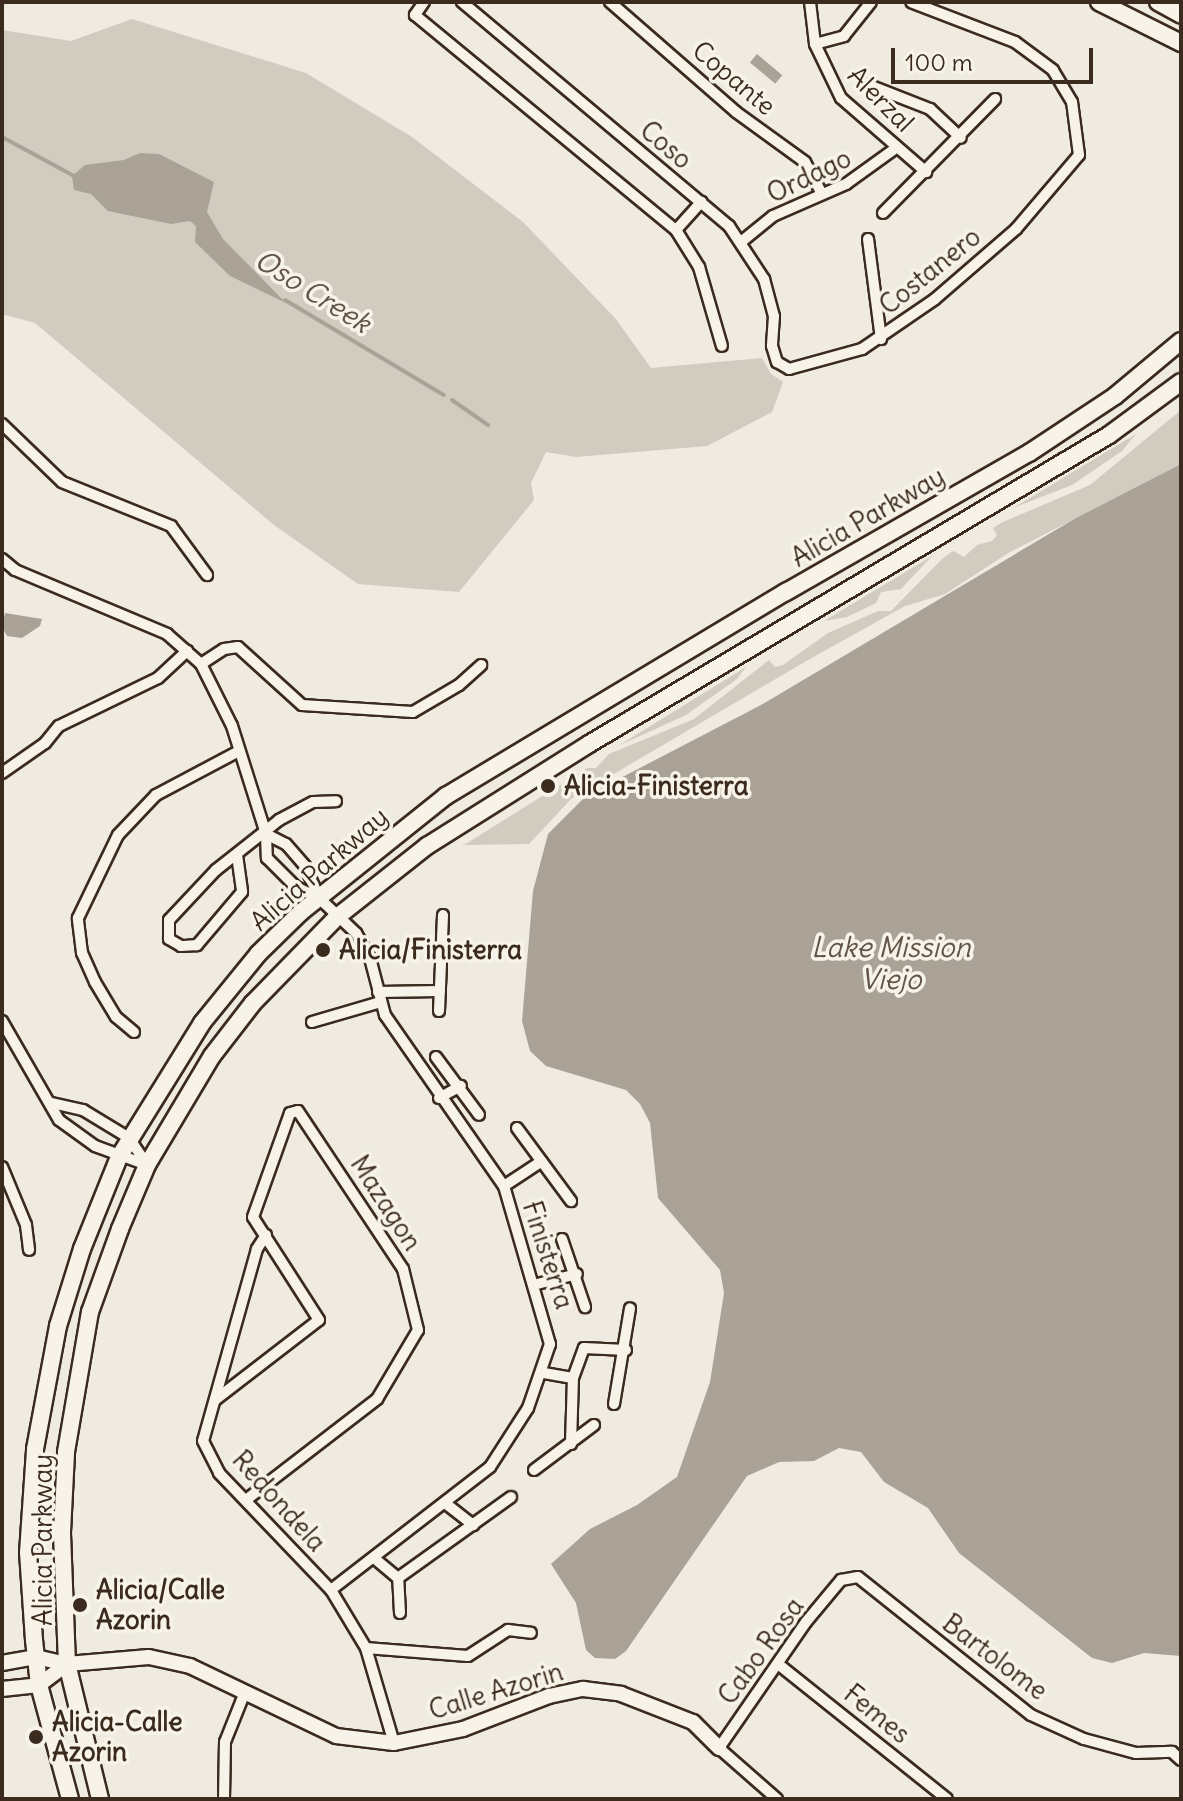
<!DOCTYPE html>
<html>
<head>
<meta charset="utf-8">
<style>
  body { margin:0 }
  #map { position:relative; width:1183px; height:1801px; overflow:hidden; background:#efebe0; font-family:Delius,sans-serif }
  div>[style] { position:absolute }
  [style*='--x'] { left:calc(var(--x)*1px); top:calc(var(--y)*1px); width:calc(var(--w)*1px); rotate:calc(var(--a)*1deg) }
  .green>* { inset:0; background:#d1cbc0 }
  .water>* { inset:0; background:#aaa296; transform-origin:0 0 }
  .stream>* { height:4px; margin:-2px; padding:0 2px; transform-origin:2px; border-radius:2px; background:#aaa296 }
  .roads { filter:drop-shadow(2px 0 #3b2a1e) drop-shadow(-2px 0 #3b2a1e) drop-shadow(0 2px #3b2a1e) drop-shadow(0 -2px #3b2a1e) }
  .street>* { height:10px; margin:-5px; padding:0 5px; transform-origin:5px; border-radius:5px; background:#f7f3e8 }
  .secondary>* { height:14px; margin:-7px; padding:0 7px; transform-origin:7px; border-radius:7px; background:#f7f3e8 }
  .primary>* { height:16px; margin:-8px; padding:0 8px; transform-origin:8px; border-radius:8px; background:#f7f3e8 }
  .dots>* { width:22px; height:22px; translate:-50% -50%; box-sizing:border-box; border:4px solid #f7f3e8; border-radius:50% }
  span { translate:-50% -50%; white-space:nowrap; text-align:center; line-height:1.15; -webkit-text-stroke:7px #f7f3e8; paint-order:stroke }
  .street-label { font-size:26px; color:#3b2a1e }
  .poi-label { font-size:26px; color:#3b2a1e; font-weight:700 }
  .left { translate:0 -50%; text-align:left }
  .water-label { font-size:28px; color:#625448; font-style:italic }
  .frame { position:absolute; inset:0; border:4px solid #3b2a1e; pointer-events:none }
  .scale { position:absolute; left:891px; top:48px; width:202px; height:36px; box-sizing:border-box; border:4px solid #3b2a1e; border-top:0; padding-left:10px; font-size:24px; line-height:28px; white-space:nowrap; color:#3b2a1e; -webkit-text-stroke:6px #f7f3e8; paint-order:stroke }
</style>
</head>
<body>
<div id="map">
  <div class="green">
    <div style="clip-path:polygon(132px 19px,306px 73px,412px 137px,523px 222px,615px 318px,651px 368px,762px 358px,771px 374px,783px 382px,772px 412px,707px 446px,576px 457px,546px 452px,531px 483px,534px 500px,459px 592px,358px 584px,274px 525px,35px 323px,2px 314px,2px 30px,71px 41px)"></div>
    <div style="clip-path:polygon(1181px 410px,1181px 464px,1010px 552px,945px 594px,905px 606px,808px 660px,571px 799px,529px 844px,464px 845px,587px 768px,596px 768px,609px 754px,694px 719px,769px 660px,775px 667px,783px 665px,828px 633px,878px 611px,891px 611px,943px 558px,953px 551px,964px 557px,977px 545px,992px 541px,997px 535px,993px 528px,1003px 522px,1090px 485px)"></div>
    <div style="clip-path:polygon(1136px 434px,1122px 451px,1072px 485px,1013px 508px)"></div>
    <div style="clip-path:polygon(932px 556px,901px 589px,881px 592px,876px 603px,847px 617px,824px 621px)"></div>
    <div style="clip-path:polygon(746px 667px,737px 679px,686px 715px,618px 746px)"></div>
  </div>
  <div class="water">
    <div style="left:757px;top:54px;width:33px;height:11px;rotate:40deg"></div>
    <div style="clip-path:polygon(140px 153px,159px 154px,214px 182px,207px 212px,223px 239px,286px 303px,230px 276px,195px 242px,196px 226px,190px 221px,171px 224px,108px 211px,91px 194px,74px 190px,72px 176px,85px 165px,124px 160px)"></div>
    <div style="clip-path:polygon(1181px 464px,1181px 1656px,1144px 1653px,1112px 1663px,1092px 1658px,959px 1553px,928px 1508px,884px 1482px,861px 1452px,839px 1448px,814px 1461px,779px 1462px,747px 1476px,626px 1651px,615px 1659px,595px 1658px,586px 1650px,576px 1603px,551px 1564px,590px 1529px,637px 1505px,677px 1477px,710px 1382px,724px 1293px,720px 1270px,658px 1198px,650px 1123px,640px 1104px,626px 1090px,546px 1066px,530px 1051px,522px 1021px,533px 891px,548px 834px,586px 796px,761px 705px,1076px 518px)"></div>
    <div style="clip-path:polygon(5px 613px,42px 619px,40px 626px,22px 638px,7px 636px,2px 627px)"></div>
  </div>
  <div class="stream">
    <div style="--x:2;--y:137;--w:84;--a:28.4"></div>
    <div style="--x:285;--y:300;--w:185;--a:30.9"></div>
    <div style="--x:452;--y:400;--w:44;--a:34.8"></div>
  </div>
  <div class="roads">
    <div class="street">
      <div style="--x:424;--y:2;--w:16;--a:125"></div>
      <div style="--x:415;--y:15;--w:338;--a:39.5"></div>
      <div style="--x:676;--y:230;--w:44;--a:58.1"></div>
      <div style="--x:699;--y:267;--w:82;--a:73.8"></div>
      <div style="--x:462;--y:2;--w:349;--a:40"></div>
      <div style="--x:729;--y:226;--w:64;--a:56.6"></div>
      <div style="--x:764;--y:279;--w:38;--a:75"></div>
      <div style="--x:774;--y:316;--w:30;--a:94"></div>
      <div style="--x:772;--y:346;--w:17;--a:73"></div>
      <div style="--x:777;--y:362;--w:14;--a:30"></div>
      <div style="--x:789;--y:369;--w:76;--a:-15.3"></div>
      <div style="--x:862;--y:349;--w:88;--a:-34.4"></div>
      <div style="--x:935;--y:299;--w:107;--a:-40.8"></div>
      <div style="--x:1016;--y:229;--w:97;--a:-49.6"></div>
      <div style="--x:1079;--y:155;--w:53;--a:-97.5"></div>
      <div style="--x:1072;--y:102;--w:37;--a:-121"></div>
      <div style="--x:1053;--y:70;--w:47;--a:-143.6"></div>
      <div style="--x:1015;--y:42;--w:111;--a:-159"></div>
      <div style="--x:610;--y:2;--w:167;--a:41.1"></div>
      <div style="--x:736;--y:112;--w:85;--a:35.9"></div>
      <div style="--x:805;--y:162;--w:36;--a:62"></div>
      <div style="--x:810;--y:2;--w:42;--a:83.2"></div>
      <div style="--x:815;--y:44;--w:60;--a:64.3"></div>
      <div style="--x:841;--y:98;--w:113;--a:41"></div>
      <div style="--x:815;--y:44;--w:30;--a:-15"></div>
      <div style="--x:844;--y:36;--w:43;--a:-51.5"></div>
      <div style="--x:866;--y:84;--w:69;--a:21.3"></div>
      <div style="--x:930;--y:109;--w:42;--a:43.1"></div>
      <div style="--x:883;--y:213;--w:160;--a:-45.5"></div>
      <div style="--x:676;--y:230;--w:38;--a:-48"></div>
      <div style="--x:868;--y:239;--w:101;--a:82.6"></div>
      <div style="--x:741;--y:242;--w:41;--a:-39.1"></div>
      <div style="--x:773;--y:216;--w:80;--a:-23.7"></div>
      <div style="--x:846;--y:184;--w:62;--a:-35.8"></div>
      <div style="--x:2;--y:424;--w:83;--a:44"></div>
      <div style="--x:62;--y:482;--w:118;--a:22"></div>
      <div style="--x:171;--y:526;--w:61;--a:53.7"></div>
      <div style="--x:2;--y:559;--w:17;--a:40"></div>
      <div style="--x:15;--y:570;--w:165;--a:22.8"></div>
      <div style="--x:167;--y:634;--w:45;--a:41.4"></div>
      <div style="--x:201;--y:664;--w:69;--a:63.4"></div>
      <div style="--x:232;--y:726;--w:113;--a:72.5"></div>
      <div style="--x:266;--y:834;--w:24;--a:88"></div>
      <div style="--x:267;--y:858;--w:41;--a:45"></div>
      <div style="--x:296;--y:887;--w:25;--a:26"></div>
      <div style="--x:201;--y:664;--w:27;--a:-33"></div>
      <div style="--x:224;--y:649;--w:14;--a:-8"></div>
      <div style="--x:238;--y:647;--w:86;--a:42.2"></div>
      <div style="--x:302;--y:705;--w:111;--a:3.6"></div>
      <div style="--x:413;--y:712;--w:53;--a:-30.4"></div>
      <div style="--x:459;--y:685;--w:30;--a:-42"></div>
      <div style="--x:2;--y:773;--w:52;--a:-34.9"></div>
      <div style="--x:45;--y:743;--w:22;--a:-51"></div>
      <div style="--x:59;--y:726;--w:110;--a:-25.9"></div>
      <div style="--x:158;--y:678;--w:40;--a:-43"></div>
      <div style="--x:266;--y:834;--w:22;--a:27"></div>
      <div style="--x:286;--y:844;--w:29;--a:49"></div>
      <div style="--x:305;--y:866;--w:35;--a:66"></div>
      <div style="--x:319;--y:898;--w:51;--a:43.4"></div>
      <div style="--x:356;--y:933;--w:29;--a:61"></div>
      <div style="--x:370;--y:958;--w:59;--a:75.3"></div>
      <div style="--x:385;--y:1015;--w:208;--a:55.2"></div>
      <div style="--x:504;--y:1186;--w:165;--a:73.8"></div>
      <div style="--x:550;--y:1344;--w:68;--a:109"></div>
      <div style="--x:528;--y:1408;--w:70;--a:122.8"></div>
      <div style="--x:490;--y:1467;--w:201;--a:142.3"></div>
      <div style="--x:237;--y:855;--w:37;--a:82"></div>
      <div style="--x:242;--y:892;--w:70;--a:130.3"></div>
      <div style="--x:197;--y:945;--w:16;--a:176"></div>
      <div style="--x:181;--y:946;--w:14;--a:-150"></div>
      <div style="--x:169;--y:939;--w:19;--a:-90"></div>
      <div style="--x:169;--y:920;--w:69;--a:-46.8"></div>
      <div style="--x:216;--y:870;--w:80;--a:-38.4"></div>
      <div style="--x:279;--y:820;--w:38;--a:-28"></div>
      <div style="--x:313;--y:802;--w:23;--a:-2"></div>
      <div style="--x:378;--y:992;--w:62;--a:-0.9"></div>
      <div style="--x:439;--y:1011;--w:96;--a:-87.6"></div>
      <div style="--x:2;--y:1021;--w:114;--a:60.1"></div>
      <div style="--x:59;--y:1120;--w:44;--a:35.8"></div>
      <div style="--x:95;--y:1146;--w:55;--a:20.1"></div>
      <div style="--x:312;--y:1022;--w:72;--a:-16.2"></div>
      <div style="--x:134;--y:1032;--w:23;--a:-140"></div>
      <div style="--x:116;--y:1017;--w:41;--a:-121"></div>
      <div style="--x:95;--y:982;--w:32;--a:-114"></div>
      <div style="--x:82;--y:953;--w:35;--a:-97"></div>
      <div style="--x:78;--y:918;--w:92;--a:-64.3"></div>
      <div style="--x:118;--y:835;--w:55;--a:-46.5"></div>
      <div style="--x:156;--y:795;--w:94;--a:-27.9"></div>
      <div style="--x:436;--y:1057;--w:72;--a:53.4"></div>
      <div style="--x:439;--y:1098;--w:25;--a:-29"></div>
      <div style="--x:52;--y:1103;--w:32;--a:13"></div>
      <div style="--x:83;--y:1110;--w:54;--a:31.3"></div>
      <div style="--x:129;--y:1138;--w:32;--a:56"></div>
      <div style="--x:517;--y:1128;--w:91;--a:53.5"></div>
      <div style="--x:2;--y:1167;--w:63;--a:67.5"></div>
      <div style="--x:26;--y:1225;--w:25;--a:83"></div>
      <div style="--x:504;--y:1186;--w:45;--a:-33.3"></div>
      <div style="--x:266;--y:1235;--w:17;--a:123"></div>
      <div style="--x:257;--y:1249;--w:199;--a:105.7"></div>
      <div style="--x:203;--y:1441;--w:36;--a:63"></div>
      <div style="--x:219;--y:1473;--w:162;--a:46.3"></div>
      <div style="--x:331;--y:1590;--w:68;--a:58.9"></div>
      <div style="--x:366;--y:1648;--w:99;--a:73.6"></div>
      <div style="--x:562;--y:1239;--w:72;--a:71.3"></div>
      <div style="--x:537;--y:1284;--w:41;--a:-14"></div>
      <div style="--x:544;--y:1373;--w:29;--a:10"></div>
      <div style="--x:573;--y:1378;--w:32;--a:-70"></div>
      <div style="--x:584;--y:1348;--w:42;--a:2.7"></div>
      <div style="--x:215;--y:1400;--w:131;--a:-37.6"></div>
      <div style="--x:319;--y:1320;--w:122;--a:-122.7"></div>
      <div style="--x:253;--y:1217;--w:110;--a:-70.4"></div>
      <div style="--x:290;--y:1113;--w:8;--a:-14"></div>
      <div style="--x:298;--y:1111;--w:190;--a:56.4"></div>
      <div style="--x:403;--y:1269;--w:63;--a:76.2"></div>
      <div style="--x:418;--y:1330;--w:80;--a:120.7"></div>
      <div style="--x:377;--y:1399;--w:165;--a:142.4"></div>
      <div style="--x:614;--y:1404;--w:97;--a:-80.5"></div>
      <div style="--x:571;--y:1444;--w:66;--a:-88.3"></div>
      <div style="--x:534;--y:1470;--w:75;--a:-36.9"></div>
      <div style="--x:445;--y:1503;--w:36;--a:38"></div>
      <div style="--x:374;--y:1558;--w:31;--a:40"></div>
      <div style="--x:400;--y:1613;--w:35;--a:-93"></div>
      <div style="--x:398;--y:1578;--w:139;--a:-35.6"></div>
      <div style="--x:366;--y:1648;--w:102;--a:4.5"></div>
      <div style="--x:468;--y:1656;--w:48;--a:-33"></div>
      <div style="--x:508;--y:1630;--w:23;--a:7"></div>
      <div style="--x:778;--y:1664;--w:216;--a:38.6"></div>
      <div style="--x:224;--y:1799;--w:57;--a:-89"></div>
      <div style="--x:225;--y:1742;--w:54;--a:-68.2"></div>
      <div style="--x:777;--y:1799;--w:77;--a:-138.7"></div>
      <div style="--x:719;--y:1748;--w:153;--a:-55.4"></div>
      <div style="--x:806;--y:1622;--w:55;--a:-50.2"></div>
      <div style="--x:841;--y:1580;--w:17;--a:-10"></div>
      <div style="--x:858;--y:1577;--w:221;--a:38.6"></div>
      <div style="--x:1031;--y:1715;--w:58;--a:24.4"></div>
      <div style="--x:1084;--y:1739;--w:54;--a:15.1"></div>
      <div style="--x:1136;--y:1753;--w:36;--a:-2"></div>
      <div style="--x:1172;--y:1752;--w:12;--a:42"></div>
    </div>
    <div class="secondary">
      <div style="--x:2;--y:1663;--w:35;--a:-10"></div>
      <div style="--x:36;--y:1657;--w:32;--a:13"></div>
      <div style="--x:67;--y:1664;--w:82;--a:-4.9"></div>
      <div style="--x:149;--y:1657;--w:42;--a:12.4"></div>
      <div style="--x:190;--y:1666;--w:162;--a:25.6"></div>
      <div style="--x:336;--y:1736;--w:58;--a:6.9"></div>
      <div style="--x:394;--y:1743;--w:70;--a:-11.5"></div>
      <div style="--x:463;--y:1729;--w:92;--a:-21"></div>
      <div style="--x:549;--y:1696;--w:35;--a:-12"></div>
      <div style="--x:583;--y:1689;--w:38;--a:7"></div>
      <div style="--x:621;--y:1694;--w:77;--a:21.3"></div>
      <div style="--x:693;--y:1722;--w:37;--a:45"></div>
      <div style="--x:2;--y:1689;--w:37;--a:-6"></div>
      <div style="--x:39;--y:1685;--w:35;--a:-37"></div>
    </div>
    <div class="primary">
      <div style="--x:1099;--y:2;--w:92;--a:26.6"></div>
      <div style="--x:1158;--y:2;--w:26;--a:29"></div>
      <div style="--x:70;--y:1799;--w:118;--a:-105.2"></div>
      <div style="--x:39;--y:1685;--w:45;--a:-96.3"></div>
      <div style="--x:34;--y:1640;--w:87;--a:-93.9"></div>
      <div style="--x:28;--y:1553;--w:104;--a:-86.1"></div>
      <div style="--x:35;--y:1449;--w:125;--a:-79.4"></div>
      <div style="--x:58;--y:1326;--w:81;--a:-72.7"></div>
      <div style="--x:82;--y:1249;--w:99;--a:-68.1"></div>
      <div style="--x:119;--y:1157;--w:158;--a:-58.2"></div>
      <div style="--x:202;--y:1023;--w:89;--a:-50.9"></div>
      <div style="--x:258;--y:954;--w:60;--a:-44.3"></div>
      <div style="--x:301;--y:912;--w:186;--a:-38.7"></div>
      <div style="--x:446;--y:796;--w:397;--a:-31"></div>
      <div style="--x:786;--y:592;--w:280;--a:-29.8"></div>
      <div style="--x:1029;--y:453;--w:103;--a:-33.5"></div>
      <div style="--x:1115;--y:396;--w:86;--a:-39.8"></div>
      <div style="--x:100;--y:1799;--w:139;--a:-103.7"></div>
      <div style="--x:67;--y:1664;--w:132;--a:-92.2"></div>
      <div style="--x:62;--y:1532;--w:80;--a:-87.1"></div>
      <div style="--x:66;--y:1452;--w:142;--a:-80.3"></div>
      <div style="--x:90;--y:1312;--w:88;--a:-70.1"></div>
      <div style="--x:120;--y:1229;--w:69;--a:-67.1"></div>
      <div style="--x:147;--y:1165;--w:127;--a:-59.2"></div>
      <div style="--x:212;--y:1056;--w:67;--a:-52.3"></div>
      <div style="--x:253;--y:1003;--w:120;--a:-45.7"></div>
      <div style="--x:337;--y:917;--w:115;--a:-38.3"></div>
      <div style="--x:427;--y:846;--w:191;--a:-32.2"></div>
      <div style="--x:589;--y:744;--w:605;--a:-30.72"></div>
      <div style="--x:1109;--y:435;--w:89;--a:-36.4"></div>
    </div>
  </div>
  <div class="dots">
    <div style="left:548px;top:786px;background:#3b2a1e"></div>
    <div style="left:323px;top:950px;background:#3b2a1e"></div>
    <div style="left:80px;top:1605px;background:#3b2a1e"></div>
    <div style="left:36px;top:1737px;background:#3b2a1e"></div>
  </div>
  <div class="street-label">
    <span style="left:734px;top:78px;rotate:40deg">Copante</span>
    <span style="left:881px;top:99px;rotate:45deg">Alerzal</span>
    <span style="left:666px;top:145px;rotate:40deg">Coso</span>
    <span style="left:809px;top:176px;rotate:-26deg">Ordago</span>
    <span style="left:930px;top:271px;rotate:-39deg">Costanero</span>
    <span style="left:868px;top:517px;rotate:-30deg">Alicia Parkway</span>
    <span style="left:319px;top:869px;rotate:-41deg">Alicia Parkway</span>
    <span style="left:386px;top:1203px;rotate:57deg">Mazagon</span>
    <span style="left:548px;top:1255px;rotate:72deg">Finisterra</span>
    <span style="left:279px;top:1501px;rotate:48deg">Redondela</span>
    <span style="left:43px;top:1540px;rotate:-90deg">Alicia Parkway</span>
    <span style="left:761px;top:1651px;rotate:-54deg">Cabo Rosa</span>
    <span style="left:995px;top:1657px;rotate:37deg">Bartolome</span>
    <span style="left:496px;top:1691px;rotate:-17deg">Calle Azorin</span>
    <span style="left:877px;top:1714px;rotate:39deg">Femes</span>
  </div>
  <div class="poi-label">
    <span class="left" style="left:564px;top:786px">Alicia-Finisterra</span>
    <span class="left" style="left:339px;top:950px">Alicia/Finisterra</span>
    <span class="left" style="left:96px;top:1605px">Alicia/Calle<br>Azorin</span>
    <span class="left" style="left:52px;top:1737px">Alicia-Calle<br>Azorin</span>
  </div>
  <div class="water-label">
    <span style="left:313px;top:291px;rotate:32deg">Oso Creek</span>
    <span style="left:891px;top:963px">Lake Mission<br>Viejo</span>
  </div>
  <div class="frame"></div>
  <div class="scale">100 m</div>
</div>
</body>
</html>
